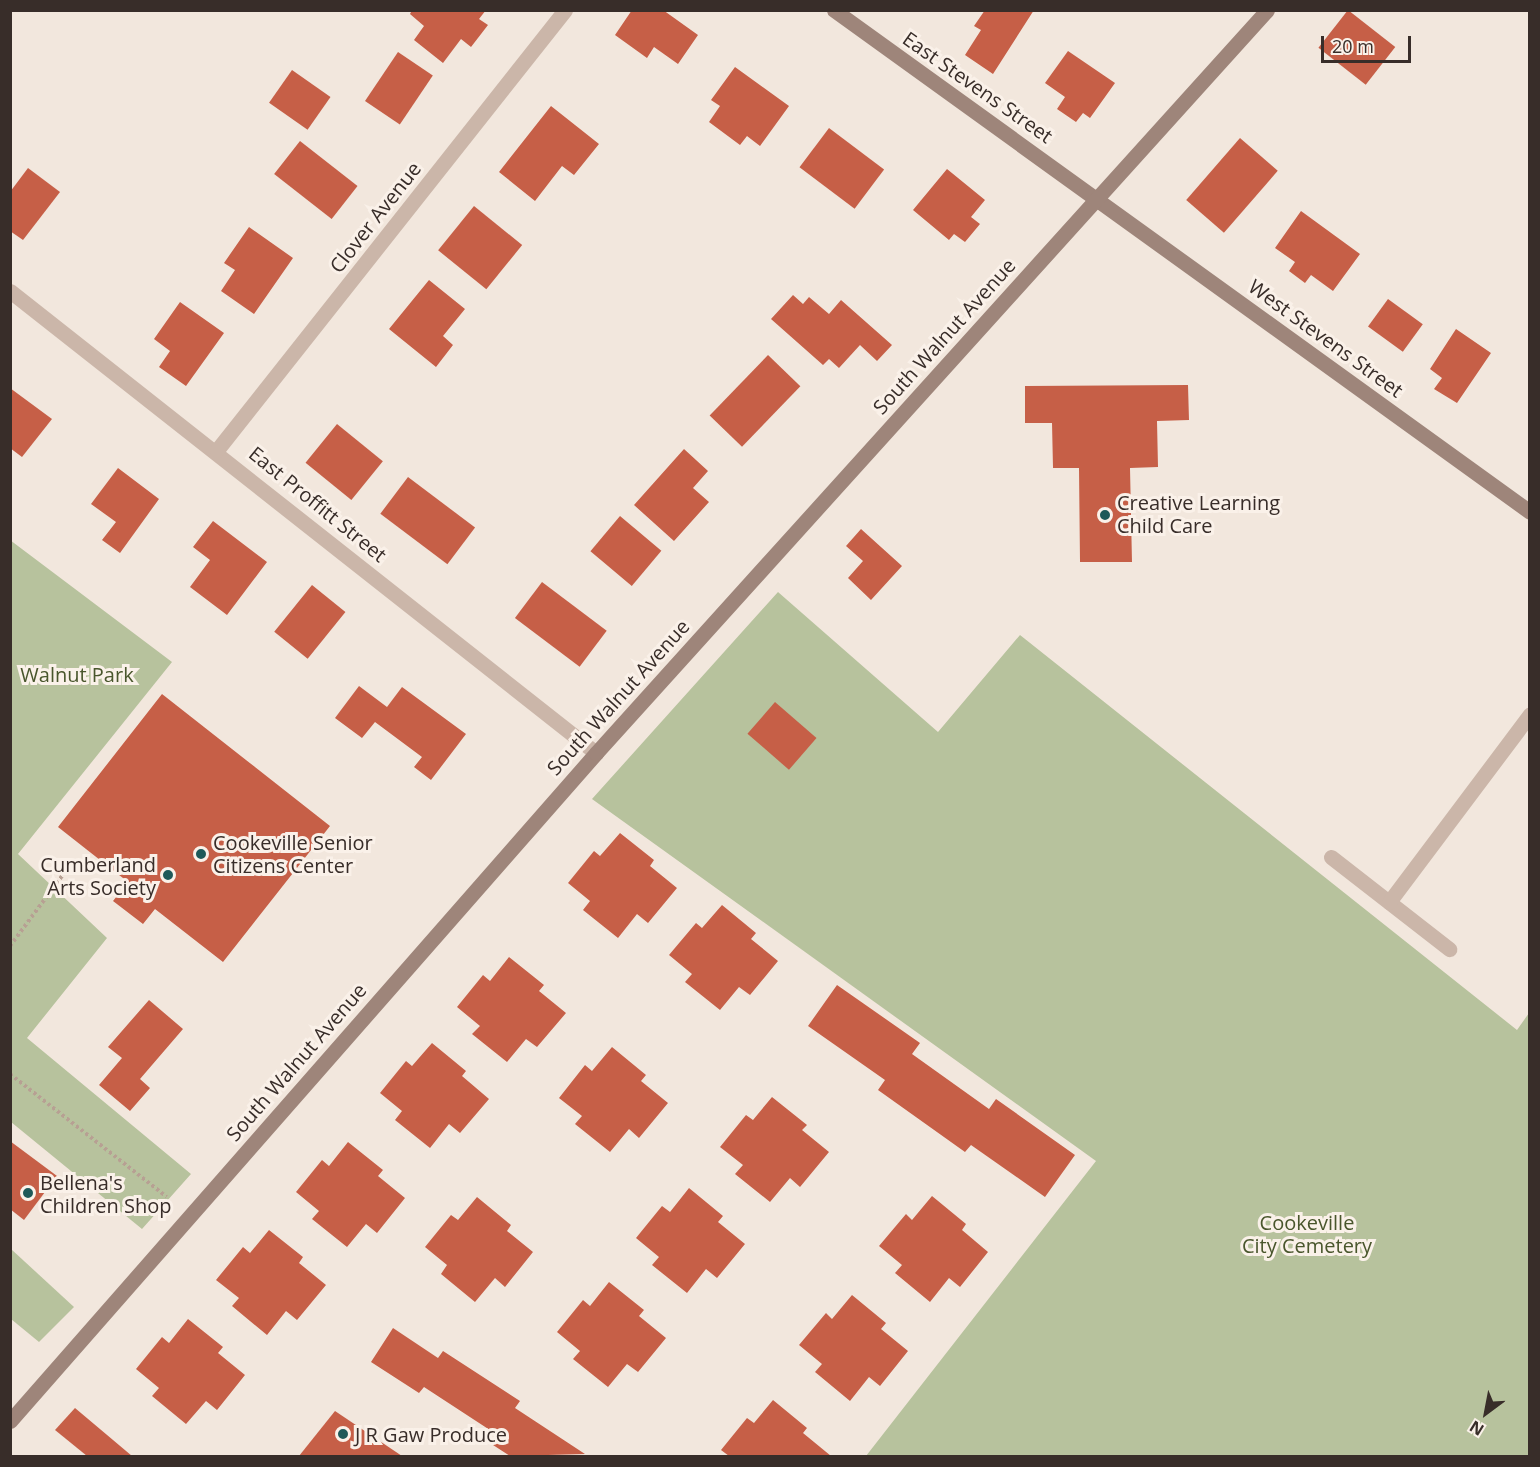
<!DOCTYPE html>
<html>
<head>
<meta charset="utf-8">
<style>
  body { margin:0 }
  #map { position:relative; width:1540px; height:1467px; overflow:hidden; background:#f2e7dd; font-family:"Open Sans",sans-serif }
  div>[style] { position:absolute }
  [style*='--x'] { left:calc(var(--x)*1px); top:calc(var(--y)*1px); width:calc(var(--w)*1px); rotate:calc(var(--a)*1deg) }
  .green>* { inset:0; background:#b7c29d }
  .building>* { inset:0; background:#c65f47; transform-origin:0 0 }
  .path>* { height:4px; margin-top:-2px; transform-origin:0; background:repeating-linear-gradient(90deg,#b7a093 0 3px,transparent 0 6px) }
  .lane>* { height:15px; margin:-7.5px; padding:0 7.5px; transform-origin:7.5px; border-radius:7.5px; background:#cbb6a9 }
  .street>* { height:15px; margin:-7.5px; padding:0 7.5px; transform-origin:7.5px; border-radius:7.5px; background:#cbb6a9 }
  .secondary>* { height:15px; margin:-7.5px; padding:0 7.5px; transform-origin:7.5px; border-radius:7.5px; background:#9e857a }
  .dots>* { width:16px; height:16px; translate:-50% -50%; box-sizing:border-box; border:3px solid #faf1e9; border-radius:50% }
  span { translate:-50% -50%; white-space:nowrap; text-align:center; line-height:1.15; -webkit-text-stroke:6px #faf1e9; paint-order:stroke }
  .street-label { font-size:20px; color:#382d29 }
  .poi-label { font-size:20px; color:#382d29 }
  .left { translate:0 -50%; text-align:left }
  .right { translate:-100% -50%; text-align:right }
  .park-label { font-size:20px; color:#49562c }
  .frame { position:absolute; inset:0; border:12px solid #382d29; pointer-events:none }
  .north { position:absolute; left:1456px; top:1383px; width:60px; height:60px; -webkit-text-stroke:4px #faf1e9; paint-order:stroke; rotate:212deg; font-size:16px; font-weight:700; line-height:24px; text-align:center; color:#382d29 }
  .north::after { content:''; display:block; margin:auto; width:21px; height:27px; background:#382d29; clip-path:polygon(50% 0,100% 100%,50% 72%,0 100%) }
  .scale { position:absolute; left:1321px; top:36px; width:90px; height:27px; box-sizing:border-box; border:3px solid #382d29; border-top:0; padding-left:8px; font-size:18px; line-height:21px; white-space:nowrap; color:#382d29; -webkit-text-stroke:4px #faf1e9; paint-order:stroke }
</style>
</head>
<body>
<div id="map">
  <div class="green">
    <div style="clip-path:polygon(10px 540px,172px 662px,18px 854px,107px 938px,27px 1038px,191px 1174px,142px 1229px,11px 1122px)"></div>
    <div style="clip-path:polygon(778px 592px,938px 732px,1020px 635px,1517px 1030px,1529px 1013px,1529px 1456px,866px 1456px,1096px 1161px,592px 799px)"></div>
    <div style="clip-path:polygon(11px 1249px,74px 1307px,39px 1342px,11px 1319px)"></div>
  </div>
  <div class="building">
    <div style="clip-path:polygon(412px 10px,486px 10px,479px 19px,488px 25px,471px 47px,461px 39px,443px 63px,414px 40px,424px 26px,410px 14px)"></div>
    <div style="clip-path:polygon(632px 10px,663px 10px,698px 35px,678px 64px,654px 47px,647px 58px,615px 35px)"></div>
    <div style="clip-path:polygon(985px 10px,1034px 10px,993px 74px,965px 55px,981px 30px,974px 26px)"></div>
    <div style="left:1348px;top:10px;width:60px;height:48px;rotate:38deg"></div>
    <div style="clip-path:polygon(1068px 51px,1115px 83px,1090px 118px,1083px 113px,1076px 122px,1057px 109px,1065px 97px,1045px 83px)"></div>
    <div style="left:398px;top:52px;width:42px;height:59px;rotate:34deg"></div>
    <div style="clip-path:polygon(735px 67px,789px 106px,760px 146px,747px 136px,740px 145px,709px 122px,720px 106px,711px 100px)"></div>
    <div style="left:292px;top:70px;width:47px;height:40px;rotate:35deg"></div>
    <div style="clip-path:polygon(551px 106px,599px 144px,574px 175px,562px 166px,535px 201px,499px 172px)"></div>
    <div style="left:829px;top:128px;width:69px;height:49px;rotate:37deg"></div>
    <div style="left:1240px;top:138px;width:50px;height:82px;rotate:41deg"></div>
    <div style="left:300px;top:141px;width:73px;height:42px;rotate:38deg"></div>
    <div style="clip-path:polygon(28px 168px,60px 192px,23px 240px,10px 231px,10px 192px)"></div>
    <div style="clip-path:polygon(947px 169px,985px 200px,971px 217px,980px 224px,965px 242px,954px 234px,949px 240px,913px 210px)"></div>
    <div style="left:474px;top:206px;width:62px;height:57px;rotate:39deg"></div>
    <div style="clip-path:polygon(1301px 211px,1360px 254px,1333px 291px,1311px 275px,1305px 283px,1289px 271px,1295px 262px,1275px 248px)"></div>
    <div style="clip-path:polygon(249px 227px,293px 258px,254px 314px,221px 291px,235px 270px,224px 263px)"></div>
    <div style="clip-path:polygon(429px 280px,465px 309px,443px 336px,453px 345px,436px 367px,389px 329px)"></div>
    <div style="clip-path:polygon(793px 295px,803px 304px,809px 297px,829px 314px,841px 300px,892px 345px,877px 361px,860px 345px,839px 368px,829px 359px,823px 365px,771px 319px)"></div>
    <div style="left:1388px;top:299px;width:43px;height:34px;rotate:36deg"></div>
    <div style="clip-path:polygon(180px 302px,224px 333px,186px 386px,159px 367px,170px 351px,154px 339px)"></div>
    <div style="clip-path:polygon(1456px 329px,1491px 353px,1457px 403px,1434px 389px,1442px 378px,1430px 369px)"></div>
    <div style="left:768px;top:355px;width:45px;height:84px;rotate:44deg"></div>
    <div style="clip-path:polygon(1188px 385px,1189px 420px,1157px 421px,1158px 467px,1130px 468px,1132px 562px,1080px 562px,1079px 468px,1053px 468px,1052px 423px,1025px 423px,1025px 386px)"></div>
    <div style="clip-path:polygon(10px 388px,52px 419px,22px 457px,10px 448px)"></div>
    <div style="left:337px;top:424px;width:59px;height:50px;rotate:39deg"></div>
    <div style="clip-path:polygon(684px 449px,708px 471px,693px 488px,709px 502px,674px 541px,634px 505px)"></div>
    <div style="clip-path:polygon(118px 468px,159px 499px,120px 553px,102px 540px,116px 522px,91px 504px)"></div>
    <div style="left:408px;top:477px;width:84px;height:46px;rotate:37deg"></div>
    <div style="left:620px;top:516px;width:54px;height:46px;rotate:40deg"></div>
    <div style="clip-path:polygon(213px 521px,267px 562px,227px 615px,190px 587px,210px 560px,193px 547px)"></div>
    <div style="clip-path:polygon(861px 529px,902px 566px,871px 600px,848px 578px,863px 561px,846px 546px)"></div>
    <div style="left:542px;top:582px;width:81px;height:45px;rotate:37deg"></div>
    <div style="left:312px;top:585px;width:43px;height:60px;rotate:39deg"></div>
    <div style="clip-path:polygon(359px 686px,387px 707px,402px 687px,466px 734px,431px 780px,414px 767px,422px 757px,375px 722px,362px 738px,335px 718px)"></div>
    <div style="clip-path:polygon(162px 694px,330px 826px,223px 962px,155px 909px,143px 924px,113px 901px,128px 882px,58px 827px)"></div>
    <div style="left:775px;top:702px;width:55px;height:42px;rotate:41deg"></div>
    <div style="clip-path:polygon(620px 833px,654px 860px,650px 866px,677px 888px,648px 923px,637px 914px,618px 938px,583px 910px,590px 901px,568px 883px,594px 851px,600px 856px)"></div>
    <div style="clip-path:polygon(722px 905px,756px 933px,751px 939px,778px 961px,750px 995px,739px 987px,720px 1010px,685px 982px,692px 974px,669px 955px,696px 923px,702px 928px)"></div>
    <div style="clip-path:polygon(509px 957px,544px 985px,539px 991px,566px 1013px,537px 1047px,526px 1039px,507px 1062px,472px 1034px,480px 1026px,457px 1007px,483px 975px,490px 981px)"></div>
    <div style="clip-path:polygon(837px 985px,920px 1043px,912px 1054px,989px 1109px,996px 1099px,1075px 1155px,1045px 1197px,971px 1145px,965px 1152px,878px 1090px,885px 1080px,808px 1026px)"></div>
    <div style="clip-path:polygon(149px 1000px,183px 1029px,140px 1079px,150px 1088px,130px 1111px,99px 1085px,122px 1058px,108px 1047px)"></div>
    <div style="clip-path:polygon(432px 1043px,466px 1071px,462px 1076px,489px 1099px,460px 1133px,449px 1124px,430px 1148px,395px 1120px,402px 1111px,380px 1093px,406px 1061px,412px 1066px)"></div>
    <div style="clip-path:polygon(612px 1047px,646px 1075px,641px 1081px,668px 1103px,639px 1138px,629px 1129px,610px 1152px,575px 1124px,582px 1116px,559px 1098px,585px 1065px,592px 1071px)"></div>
    <div style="clip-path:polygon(772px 1097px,807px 1125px,802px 1130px,829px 1152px,800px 1187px,790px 1178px,770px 1202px,735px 1174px,743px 1165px,720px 1147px,746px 1115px,753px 1120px)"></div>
    <div style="clip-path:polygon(10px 1141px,57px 1176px,24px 1220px,10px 1209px)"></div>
    <div style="clip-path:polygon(348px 1142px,383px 1170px,378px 1176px,405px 1198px,377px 1233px,366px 1224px,347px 1247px,312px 1219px,319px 1211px,296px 1192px,322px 1160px,329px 1166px)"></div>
    <div style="clip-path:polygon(689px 1188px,723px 1216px,718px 1222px,745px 1244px,717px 1278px,706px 1269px,687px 1293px,652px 1265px,659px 1257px,636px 1238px,662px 1206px,670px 1212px)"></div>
    <div style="clip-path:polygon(932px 1196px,966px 1224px,962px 1230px,988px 1252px,960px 1287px,949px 1278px,930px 1302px,895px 1273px,902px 1265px,879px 1246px,906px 1214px,912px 1220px)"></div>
    <div style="clip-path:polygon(477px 1197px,511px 1225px,507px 1231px,533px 1252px,505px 1287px,495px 1278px,475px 1302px,441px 1274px,447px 1265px,425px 1247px,451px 1215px,458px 1220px)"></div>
    <div style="clip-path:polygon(269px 1230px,303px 1257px,299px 1263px,326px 1285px,297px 1320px,286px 1311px,267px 1335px,232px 1306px,239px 1298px,216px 1280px,243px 1247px,250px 1253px)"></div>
    <div style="clip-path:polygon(609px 1282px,644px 1310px,639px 1316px,666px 1338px,638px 1372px,627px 1364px,608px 1387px,573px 1359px,580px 1351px,557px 1332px,583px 1300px,590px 1306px)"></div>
    <div style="clip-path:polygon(852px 1295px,886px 1323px,881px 1329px,908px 1351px,880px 1386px,869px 1377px,850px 1401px,815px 1372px,822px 1364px,799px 1345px,826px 1313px,832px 1319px)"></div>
    <div style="clip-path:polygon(188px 1319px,223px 1347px,218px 1353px,245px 1375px,217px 1410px,206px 1401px,186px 1424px,152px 1396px,159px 1388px,136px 1369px,162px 1337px,169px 1343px)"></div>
    <div style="clip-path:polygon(393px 1328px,438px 1358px,443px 1351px,520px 1401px,515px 1408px,585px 1454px,510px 1456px,493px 1445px,499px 1436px,424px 1387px,419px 1393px,371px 1362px)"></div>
    <div style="clip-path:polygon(773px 1400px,807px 1428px,803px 1433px,831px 1456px,729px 1456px,721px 1450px,747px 1418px,754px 1423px)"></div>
    <div style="clip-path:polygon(75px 1408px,132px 1456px,87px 1456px,55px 1430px)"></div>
    <div style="clip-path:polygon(335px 1411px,402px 1456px,299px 1456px)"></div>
  </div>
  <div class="path">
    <div style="--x:10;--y:946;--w:87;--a:-53.4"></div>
    <div style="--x:10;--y:1074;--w:199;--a:38.1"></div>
  </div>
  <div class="lane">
    <div style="--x:1331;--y:857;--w:150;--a:37.9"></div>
    <div style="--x:1389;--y:902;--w:235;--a:-53.1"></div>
  </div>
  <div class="street">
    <div style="--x:10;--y:291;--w:746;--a:38.25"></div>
    <div style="--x:217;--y:450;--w:561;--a:-51.66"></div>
  </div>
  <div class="secondary">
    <div style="--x:834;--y:10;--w:858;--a:35.8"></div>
    <div style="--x:10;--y:1421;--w:889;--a:-48.74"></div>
    <div style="--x:596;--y:753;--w:1001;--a:-47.91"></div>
  </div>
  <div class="dots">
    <div style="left:1105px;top:515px;background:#1e5959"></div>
    <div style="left:201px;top:854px;background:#1e5959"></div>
    <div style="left:168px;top:875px;background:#1e5959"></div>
    <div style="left:28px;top:1193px;background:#1e5959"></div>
    <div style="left:343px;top:1434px;background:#1e5959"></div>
  </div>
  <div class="street-label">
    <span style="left:978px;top:87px;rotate:35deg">East Stevens Street</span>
    <span style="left:375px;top:217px;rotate:-52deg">Clover Avenue</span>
    <span style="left:944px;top:336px;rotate:-48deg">South Walnut Avenue</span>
    <span style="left:1326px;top:338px;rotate:36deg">West Stevens Street</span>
    <span style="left:318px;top:504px;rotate:39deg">East Proffitt Street</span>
    <span style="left:618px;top:697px;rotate:-48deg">South Walnut Avenue</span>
    <span style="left:296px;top:1062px;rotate:-49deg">South Walnut Avenue</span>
  </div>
  <div class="poi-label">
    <span class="left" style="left:1117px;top:514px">Creative Learning<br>Child Care</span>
    <span class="left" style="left:213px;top:854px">Cookeville Senior<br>Citizens Center</span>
    <span class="right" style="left:156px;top:876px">Cumberland<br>Arts Society</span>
    <span class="left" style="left:40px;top:1194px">Bellena's<br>Children Shop</span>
    <span class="left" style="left:355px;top:1434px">J R Gaw Produce</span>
  </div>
  <div class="park-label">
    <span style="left:77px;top:674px">Walnut Park</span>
    <span style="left:1307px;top:1234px">Cookeville<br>City Cemetery</span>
  </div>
  <div class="frame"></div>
  <div class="north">N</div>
  <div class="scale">20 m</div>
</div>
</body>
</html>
